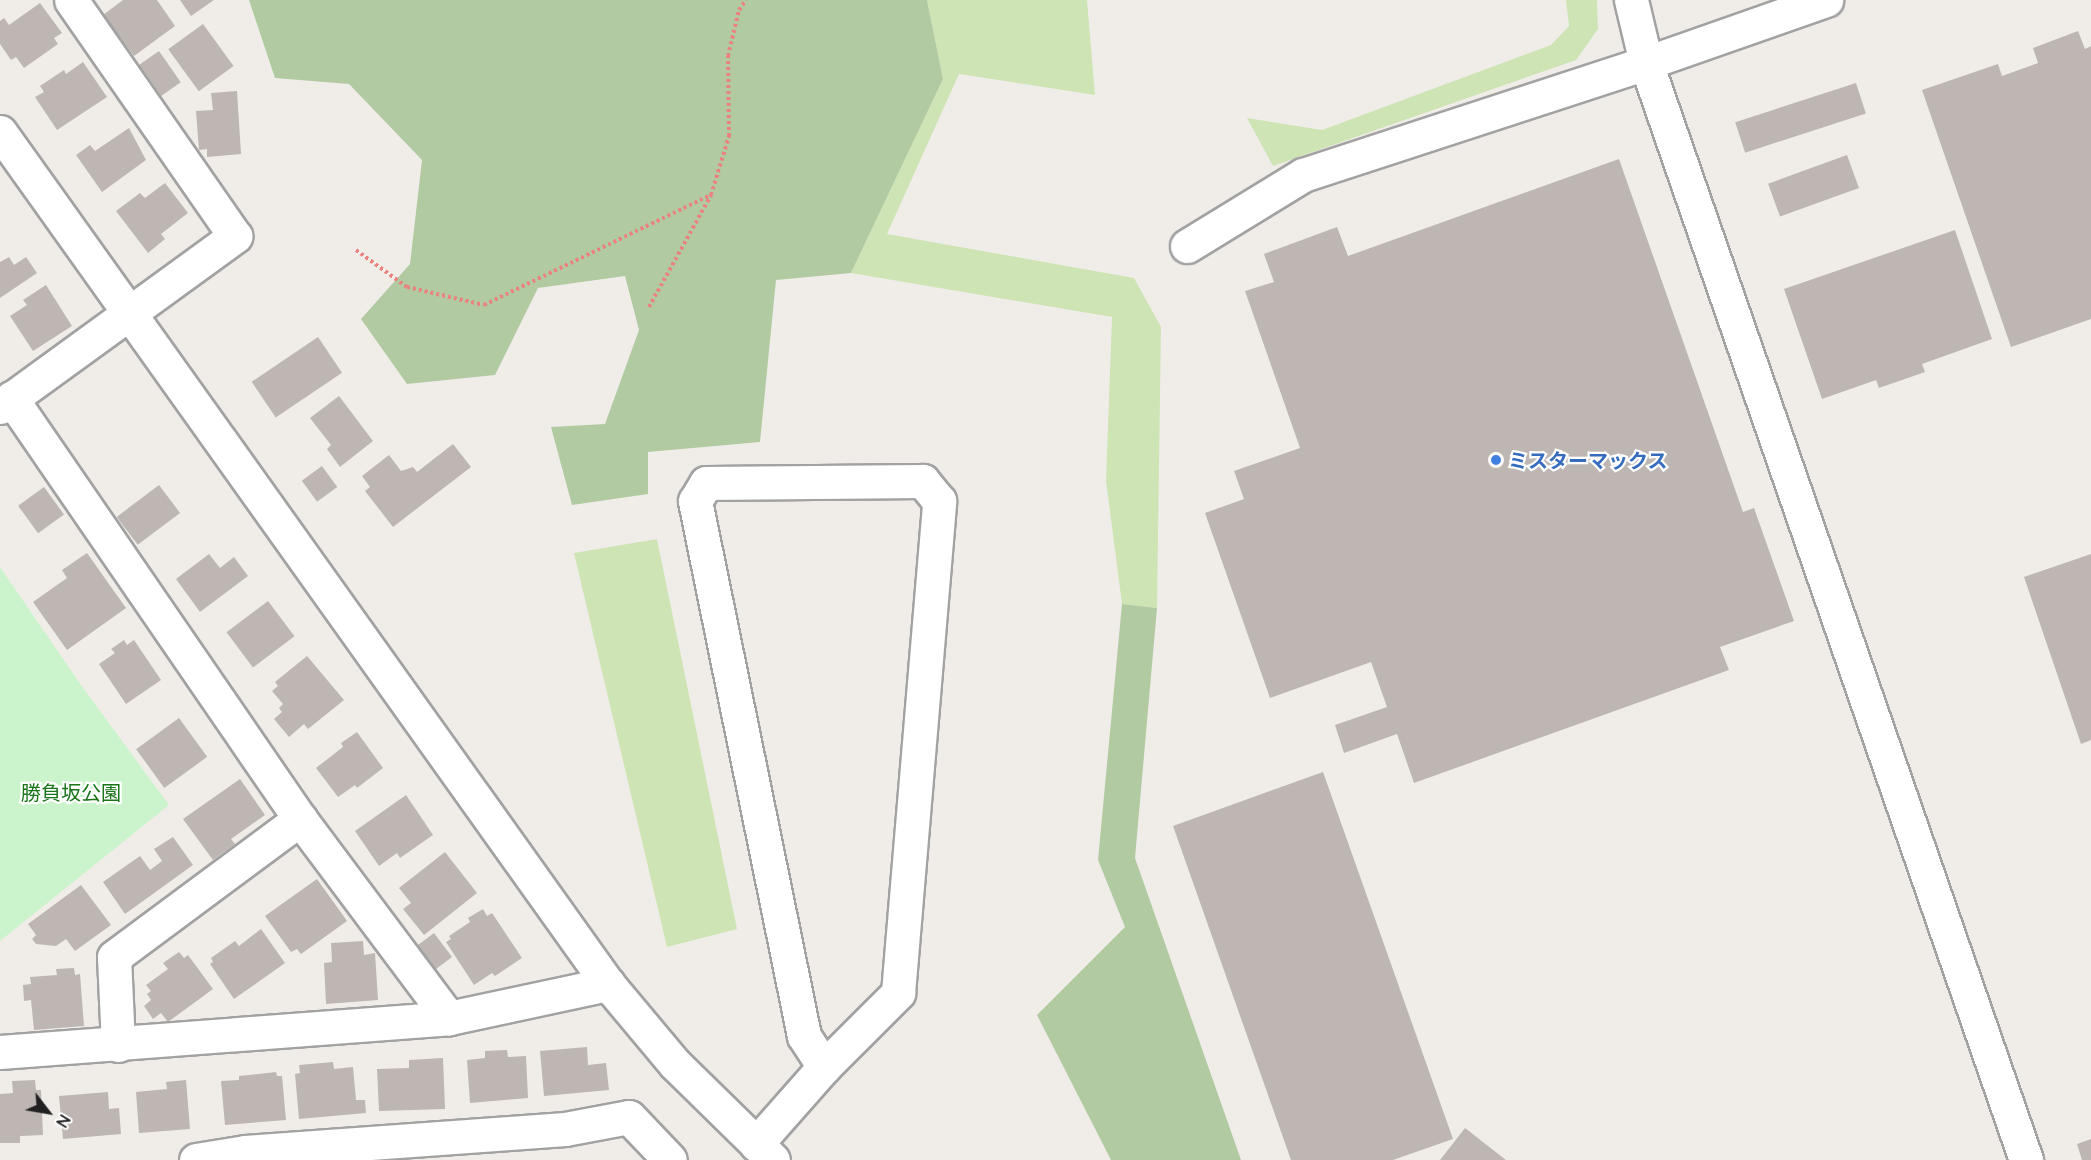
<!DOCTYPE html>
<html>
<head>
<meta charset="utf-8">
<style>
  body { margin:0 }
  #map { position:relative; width:2091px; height:1160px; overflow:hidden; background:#f0ede9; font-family:Quicksand,"Noto Sans JP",sans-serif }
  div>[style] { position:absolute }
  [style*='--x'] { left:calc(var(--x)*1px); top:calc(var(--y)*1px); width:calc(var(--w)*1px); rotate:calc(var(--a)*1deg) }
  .grass>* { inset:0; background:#cfe4b5 }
  .forest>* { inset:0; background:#b1caa2 }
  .park>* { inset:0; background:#ccf4cc }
  .building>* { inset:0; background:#bdb6b2; transform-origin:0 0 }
  .path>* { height:4px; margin-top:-2px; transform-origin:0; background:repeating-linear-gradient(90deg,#ea8380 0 3px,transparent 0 6px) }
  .roads { filter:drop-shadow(2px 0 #a2a2a2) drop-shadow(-2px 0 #a2a2a2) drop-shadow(0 2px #a2a2a2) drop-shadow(0 -2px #a2a2a2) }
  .minor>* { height:33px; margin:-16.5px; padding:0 16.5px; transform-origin:16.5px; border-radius:16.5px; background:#fff }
  .dots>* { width:16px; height:16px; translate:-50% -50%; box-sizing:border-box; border:3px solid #fff; border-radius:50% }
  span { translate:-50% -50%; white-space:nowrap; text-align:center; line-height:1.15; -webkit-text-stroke:4.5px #fff; paint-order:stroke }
  .shop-label { font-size:20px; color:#366cbe; font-weight:700 }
  .left { translate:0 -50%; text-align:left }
  .park-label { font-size:20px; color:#19741a }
  .north { position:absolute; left:18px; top:1082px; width:60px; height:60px; -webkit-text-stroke:4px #fff; paint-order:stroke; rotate:121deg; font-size:16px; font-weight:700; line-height:24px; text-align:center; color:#212121 }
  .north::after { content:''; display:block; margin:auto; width:21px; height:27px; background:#212121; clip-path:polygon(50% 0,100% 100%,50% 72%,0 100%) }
</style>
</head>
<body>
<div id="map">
  <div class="grass">
    <div style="clip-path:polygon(927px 0,1087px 0,1095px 95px,959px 74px,887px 234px,1134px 278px,1161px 327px,1157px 608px,1122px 604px,1106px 481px,1112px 317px,851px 273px,943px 79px)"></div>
    <div style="clip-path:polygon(1566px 0,1597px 0,1598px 29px,1576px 60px,1273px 166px,1247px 118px,1322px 130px,1551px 45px,1569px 26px)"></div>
    <div style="clip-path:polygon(657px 539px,737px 929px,667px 947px,574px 553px)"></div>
  </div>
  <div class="forest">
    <div style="clip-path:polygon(249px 0,927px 0,943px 79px,851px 273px,776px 280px,760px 442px,648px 452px,648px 494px,572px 505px,551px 427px,605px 424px,639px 330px,625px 276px,538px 288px,495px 375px,407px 384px,361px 319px,410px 264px,422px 160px,349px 84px,275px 78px)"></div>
    <div style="clip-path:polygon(1122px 604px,1157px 608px,1135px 858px,1241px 1160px,1111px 1160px,1037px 1015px,1125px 927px,1098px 860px)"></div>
  </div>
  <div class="park">
    <div style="clip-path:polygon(0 567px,81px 685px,169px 805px,0 941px)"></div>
  </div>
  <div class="building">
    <div style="clip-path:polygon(123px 0,157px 0,175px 26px,134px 56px,103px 15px)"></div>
    <div style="clip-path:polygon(180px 0,214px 0,191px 16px)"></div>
    <div style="clip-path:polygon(40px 3px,62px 33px,54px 38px,58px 44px,24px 68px,16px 57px,11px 60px,0 44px,0 21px,4px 18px,9px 25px)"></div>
    <div style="left:203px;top:24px;width:52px;height:43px;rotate:54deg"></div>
    <div style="clip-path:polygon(2078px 31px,2085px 49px,2091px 46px,2091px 319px,2011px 347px,1922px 90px,1998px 64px,2002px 76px,2038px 63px,2033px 48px)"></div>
    <div style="left:159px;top:51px;width:38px;height:24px;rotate:55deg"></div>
    <div style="clip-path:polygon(83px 62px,107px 97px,57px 130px,35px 97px,44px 92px,40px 86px,64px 70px,66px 74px)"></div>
    <div style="left:1856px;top:83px;width:32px;height:127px;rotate:72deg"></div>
    <div style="clip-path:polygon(237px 91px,241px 154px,207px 157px,207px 149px,199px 150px,196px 111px,213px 110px,211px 93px)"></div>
    <div style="clip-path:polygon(129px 128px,146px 160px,102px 192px,76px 155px,90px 145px,95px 151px)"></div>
    <div style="left:1847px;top:155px;width:35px;height:84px;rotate:70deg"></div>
    <div style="clip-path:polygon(1619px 159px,1743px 512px,1754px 508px,1794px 621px,1720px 647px,1729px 670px,1414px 783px,1397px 734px,1344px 753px,1335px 725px,1387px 707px,1371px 662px,1270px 698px,1205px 513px,1244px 499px,1234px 471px,1300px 448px,1245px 291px,1274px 282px,1264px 254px,1337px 227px,1348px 256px)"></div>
    <div style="clip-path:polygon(165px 183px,188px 213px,161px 234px,165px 239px,148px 253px,116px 211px,140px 193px,145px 198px)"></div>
    <div style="clip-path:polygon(1955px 230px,1992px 339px,1922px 364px,1925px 372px,1879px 388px,1876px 380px,1822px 399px,1784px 289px)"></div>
    <div style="clip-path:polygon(9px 257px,14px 265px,26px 257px,37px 273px,0 298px,0 262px)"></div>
    <div style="clip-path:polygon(46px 285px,72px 326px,33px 351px,10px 316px,27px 305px,23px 300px)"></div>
    <div style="left:318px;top:337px;width:43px;height:80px;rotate:56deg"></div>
    <div style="clip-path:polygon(339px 396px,373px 441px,340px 467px,327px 449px,331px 445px,310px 418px)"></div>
    <div style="clip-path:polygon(453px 444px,471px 467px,393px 527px,365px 491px,370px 487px,362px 476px,389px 455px,401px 471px,413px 467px,417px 472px)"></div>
    <div style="left:322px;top:466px;width:26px;height:25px;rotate:54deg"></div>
    <div style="left:159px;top:485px;width:35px;height:53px;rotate:53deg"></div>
    <div style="left:44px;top:487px;width:34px;height:32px;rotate:54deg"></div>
    <div style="clip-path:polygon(87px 553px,126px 608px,67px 650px,33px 602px,67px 578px,62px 570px)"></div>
    <div style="clip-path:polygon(209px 554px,220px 568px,234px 557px,248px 576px,200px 612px,176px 579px)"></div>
    <div style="clip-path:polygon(2091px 554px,2091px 740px,2081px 744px,2024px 577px)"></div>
    <div style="left:268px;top:601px;width:44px;height:52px;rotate:53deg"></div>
    <div style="clip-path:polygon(124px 640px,127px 645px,134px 640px,161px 680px,126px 704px,99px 664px,115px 653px,111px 649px)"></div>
    <div style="clip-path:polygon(307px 656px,344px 700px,308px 729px,304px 724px,289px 737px,274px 719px,282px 712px,279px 708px,283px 704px,272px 691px,278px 686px,275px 682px)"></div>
    <div style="left:179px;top:718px;width:48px;height:53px;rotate:54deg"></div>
    <div style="clip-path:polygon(357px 732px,383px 768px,357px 788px,355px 785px,338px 797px,316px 768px,343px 747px,341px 743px)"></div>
    <div style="clip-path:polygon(1323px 772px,1453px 1139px,1393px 1160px,1291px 1160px,1173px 826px)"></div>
    <div style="clip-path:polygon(240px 779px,265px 815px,231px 839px,235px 844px,213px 860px,183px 819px)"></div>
    <div style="clip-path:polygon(406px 795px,433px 835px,400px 858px,397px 853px,379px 866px,355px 831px)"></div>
    <div style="clip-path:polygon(173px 837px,193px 865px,125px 914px,103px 882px,140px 856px,150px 870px,162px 861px,154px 849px)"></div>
    <div style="clip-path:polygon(445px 852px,477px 893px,424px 935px,403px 909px,411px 903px,399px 888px)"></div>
    <div style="clip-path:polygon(317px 879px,347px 921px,301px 954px,297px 949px,291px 952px,265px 916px)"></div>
    <div style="clip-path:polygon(81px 885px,111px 925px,75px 951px,66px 939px,56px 946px,36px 944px,32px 939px,36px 935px,28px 924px)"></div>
    <div style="clip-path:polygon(483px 909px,487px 916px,492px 913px,522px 958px,495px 976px,492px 973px,474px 985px,446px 942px,451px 939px,449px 936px,470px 922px,468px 918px)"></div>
    <div style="clip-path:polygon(261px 929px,285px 963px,234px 999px,210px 964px,213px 962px,211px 958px,235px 941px,239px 946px)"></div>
    <div style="left:434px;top:933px;width:30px;height:23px;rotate:53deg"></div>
    <div style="clip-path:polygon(363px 941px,364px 955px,375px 953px,378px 1000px,326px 1004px,324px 963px,332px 962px,331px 943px)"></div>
    <div style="clip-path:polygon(179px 952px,184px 958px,188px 955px,213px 989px,168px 1022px,161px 1013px,153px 1019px,144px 1006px,151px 1000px,147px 994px,151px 991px,146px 985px,168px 969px,163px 963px)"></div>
    <div style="clip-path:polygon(74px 968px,75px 975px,80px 974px,84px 1026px,34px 1030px,31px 1000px,24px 1001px,23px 985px,31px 984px,30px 977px,57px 975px,56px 969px)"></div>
    <div style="clip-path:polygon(587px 1047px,588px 1065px,606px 1063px,609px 1090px,544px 1096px,540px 1051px)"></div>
    <div style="clip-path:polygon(507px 1050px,508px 1057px,526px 1056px,528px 1098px,470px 1103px,467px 1060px,485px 1058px,485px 1051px)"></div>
    <div style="clip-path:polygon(443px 1058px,445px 1109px,379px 1111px,377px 1069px,409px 1068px,409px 1060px)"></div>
    <div style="clip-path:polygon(333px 1062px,334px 1069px,353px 1067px,356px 1100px,365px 1100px,366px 1113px,299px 1119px,295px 1074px,300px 1073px,299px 1065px)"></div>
    <div style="clip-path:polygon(276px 1072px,277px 1076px,282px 1076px,286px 1120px,225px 1125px,221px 1081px,239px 1080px,239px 1076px)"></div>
    <div style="clip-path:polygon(35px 1080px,36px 1090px,41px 1090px,43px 1135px,20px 1136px,20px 1143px,0 1143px,0 1094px,13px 1093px,12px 1081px)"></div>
    <div style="clip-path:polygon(186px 1080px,190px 1129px,139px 1133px,136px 1092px,167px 1089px,166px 1082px)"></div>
    <div style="clip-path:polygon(108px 1092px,109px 1109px,119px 1108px,121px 1134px,63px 1139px,59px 1096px)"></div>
    <div style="clip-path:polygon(1465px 1128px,1506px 1160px,1440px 1160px)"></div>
    <div style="clip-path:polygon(2091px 1139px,2091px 1160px,2082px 1160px,2077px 1144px)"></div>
  </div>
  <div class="path">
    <div style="--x:356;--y:250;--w:63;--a:36"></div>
    <div style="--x:407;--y:287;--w:79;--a:13.2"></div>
    <div style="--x:484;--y:305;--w:252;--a:-25.9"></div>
    <div style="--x:649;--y:307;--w:128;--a:-61"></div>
    <div style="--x:711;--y:195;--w:62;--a:-73"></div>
    <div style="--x:729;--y:136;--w:80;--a:-90.7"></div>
    <div style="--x:728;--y:56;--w:47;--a:-76.6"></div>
    <div style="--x:739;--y:10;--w:12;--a:-55"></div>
  </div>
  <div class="roads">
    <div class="minor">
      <div style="--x:1631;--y:0;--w:65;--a:76.6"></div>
      <div style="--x:1646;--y:63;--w:1161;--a:70.89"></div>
      <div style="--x:0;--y:132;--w:1047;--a:54.49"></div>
      <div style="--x:608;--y:984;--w:104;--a:50.1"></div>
      <div style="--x:675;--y:1064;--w:137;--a:44.4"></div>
      <div style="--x:1187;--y:246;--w:136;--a:-31.5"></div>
      <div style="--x:1303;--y:175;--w:361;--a:-18.1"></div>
      <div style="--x:1646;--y:63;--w:191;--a:-19.3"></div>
      <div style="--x:11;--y:398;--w:511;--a:55.53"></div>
      <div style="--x:300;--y:819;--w:249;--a:53.2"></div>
      <div style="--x:0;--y:407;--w:291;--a:-36"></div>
      <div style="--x:235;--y:236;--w:287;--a:-124.8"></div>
      <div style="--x:118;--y:1045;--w:88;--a:-92.6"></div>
      <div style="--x:114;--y:957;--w:232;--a:-36.6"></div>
      <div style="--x:0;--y:1052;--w:450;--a:-4.3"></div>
      <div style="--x:449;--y:1018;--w:163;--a:-12.1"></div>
      <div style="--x:756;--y:1144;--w:103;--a:-48.6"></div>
      <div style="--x:824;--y:1067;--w:105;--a:-45"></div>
      <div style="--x:898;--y:993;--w:494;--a:-85.2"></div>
      <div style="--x:939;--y:501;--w:26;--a:-129"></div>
      <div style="--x:923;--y:481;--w:217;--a:179.5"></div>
      <div style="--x:706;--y:483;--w:21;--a:121"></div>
      <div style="--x:695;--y:501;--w:546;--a:78.48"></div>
      <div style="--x:804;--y:1036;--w:37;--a:57"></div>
      <div style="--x:196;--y:1160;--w:50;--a:-9.3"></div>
      <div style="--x:245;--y:1152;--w:321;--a:-4.1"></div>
      <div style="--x:565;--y:1129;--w:65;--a:-10.6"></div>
      <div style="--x:629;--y:1117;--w:59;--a:46.4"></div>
    </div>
  </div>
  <div class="dots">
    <div style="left:1496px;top:460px;background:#3f7fe0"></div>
  </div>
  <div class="shop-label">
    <span class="left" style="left:1508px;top:460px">ミスターマックス</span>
  </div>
  <div class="park-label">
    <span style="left:71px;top:792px">勝負坂公園</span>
  </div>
  <div class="north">N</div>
</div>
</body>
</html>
